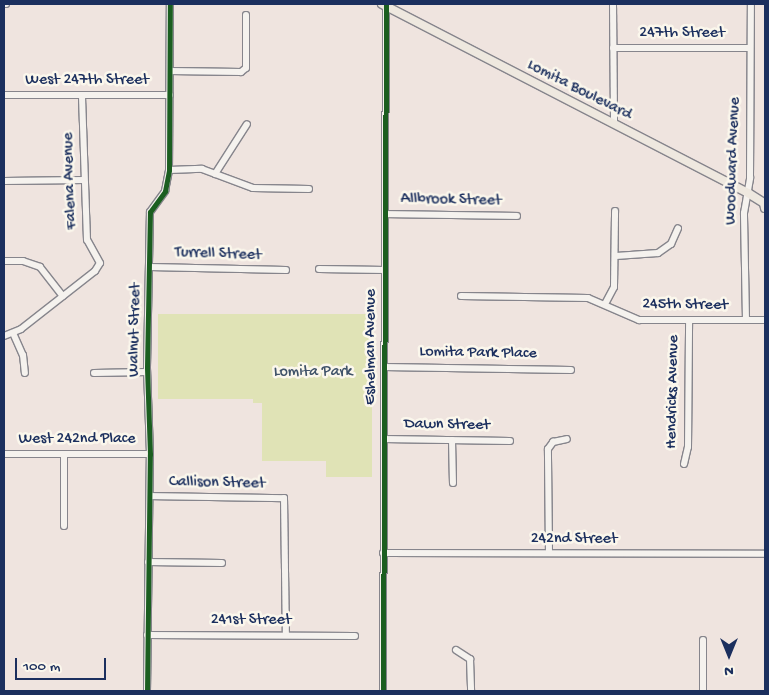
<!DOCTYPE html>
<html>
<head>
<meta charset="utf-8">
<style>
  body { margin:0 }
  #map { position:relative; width:769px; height:695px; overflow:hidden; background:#efe4df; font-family:"Gochi Hand",sans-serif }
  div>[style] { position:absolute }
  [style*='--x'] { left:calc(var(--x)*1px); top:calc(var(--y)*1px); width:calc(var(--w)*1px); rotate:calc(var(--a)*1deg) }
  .green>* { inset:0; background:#e0e3b6 }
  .roads { filter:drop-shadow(1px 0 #86858c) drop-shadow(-1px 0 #86858c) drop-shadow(0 1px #86858c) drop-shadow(0 -1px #86858c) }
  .minor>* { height:6px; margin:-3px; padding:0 3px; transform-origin:3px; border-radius:3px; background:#f5f2ee }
  .major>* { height:8px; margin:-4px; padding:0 4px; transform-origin:4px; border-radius:4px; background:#eee8df }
  .cycleway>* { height:5px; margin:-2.5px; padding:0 2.5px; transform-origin:2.5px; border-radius:2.5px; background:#1b5e20 }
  span { translate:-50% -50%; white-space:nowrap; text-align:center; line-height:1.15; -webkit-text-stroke:5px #fbf7ec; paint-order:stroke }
  .street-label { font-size:16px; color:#1b2f5e }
  .park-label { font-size:16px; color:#405369 }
  .frame { position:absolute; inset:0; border:5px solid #1b2f5e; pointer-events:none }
  .north { position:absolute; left:704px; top:630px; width:50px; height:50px; -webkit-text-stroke:4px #fbf7ec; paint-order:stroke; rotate:180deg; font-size:14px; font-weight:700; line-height:20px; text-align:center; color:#1b2f5e }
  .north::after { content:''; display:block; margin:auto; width:18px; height:22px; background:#1b2f5e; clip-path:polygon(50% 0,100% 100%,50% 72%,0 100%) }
  .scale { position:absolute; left:15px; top:658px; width:91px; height:22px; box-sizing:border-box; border:2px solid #1b2f5e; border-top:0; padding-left:6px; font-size:15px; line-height:18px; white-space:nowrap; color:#1b2f5e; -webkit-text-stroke:4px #fbf7ec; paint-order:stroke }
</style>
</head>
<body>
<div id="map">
  <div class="green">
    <div style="clip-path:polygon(158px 314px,372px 314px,372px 477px,326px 477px,326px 461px,262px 461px,262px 403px,253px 403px,253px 399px,158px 399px)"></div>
  </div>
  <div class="roads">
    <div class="minor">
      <div style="--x:4;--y:4;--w:2;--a:0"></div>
      <div style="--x:613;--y:4;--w:120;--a:89.5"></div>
      <div style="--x:613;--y:48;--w:137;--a:0"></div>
      <div style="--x:170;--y:71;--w:71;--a:0.8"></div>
      <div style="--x:241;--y:72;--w:6;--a:-39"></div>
      <div style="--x:246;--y:68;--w:53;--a:-90"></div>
      <div style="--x:4;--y:95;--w:166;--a:0"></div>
      <div style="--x:169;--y:170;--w:33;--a:-2"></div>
      <div style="--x:202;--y:169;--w:54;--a:20.4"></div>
      <div style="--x:253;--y:188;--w:56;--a:1"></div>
      <div style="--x:215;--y:174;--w:59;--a:-57.4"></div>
      <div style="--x:4;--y:181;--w:80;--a:-0.7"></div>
      <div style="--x:385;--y:214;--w:132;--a:0.9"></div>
      <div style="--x:616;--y:256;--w:42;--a:-4.1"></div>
      <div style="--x:658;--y:253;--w:16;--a:-35"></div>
      <div style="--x:671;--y:244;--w:17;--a:-66"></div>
      <div style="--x:4;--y:261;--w:19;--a:0"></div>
      <div style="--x:23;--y:261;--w:18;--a:19"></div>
      <div style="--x:40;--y:267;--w:37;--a:52"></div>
      <div style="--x:150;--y:267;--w:136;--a:1.3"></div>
      <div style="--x:319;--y:269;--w:66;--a:0.9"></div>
      <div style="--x:461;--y:296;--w:127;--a:0.9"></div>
      <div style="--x:588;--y:298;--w:56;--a:23.3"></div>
      <div style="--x:639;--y:320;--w:126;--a:0"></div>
      <div style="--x:605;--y:304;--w:19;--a:-62"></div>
      <div style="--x:614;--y:287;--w:76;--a:-89.2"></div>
      <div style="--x:746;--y:320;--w:107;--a:-91.1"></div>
      <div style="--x:744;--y:213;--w:36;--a:-80"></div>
      <div style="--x:750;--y:178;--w:174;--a:-89.7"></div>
      <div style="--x:13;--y:333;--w:24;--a:66"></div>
      <div style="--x:23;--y:355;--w:18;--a:84"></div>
      <div style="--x:4;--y:336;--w:18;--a:-22"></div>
      <div style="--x:21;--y:329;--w:94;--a:-38.1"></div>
      <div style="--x:95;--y:271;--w:9;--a:-58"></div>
      <div style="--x:100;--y:263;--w:26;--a:-119"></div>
      <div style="--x:87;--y:240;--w:144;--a:-92"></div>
      <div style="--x:384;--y:367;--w:187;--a:0.9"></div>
      <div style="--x:94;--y:373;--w:53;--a:-1.1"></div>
      <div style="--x:384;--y:439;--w:126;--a:0.9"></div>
      <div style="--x:452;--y:440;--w:43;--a:88.7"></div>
      <div style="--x:4;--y:454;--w:146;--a:0"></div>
      <div style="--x:64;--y:455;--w:71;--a:90"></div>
      <div style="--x:684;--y:464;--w:17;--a:-77"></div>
      <div style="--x:688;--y:447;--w:127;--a:-89.5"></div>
      <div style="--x:150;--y:496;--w:134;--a:0.9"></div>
      <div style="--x:284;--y:498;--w:136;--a:89.2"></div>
      <div style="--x:383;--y:553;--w:382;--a:0.1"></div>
      <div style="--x:549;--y:553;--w:104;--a:-90.6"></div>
      <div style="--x:548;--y:449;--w:9;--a:-54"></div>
      <div style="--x:553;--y:442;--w:14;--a:-12"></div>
      <div style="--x:148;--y:562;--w:74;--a:0.8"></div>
      <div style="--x:147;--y:635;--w:208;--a:0.3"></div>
      <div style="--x:456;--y:650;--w:17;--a:33"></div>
      <div style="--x:470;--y:659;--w:32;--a:88"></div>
      <div style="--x:147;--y:691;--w:237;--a:-89.3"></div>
      <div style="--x:150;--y:454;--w:87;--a:-92"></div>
      <div style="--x:147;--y:367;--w:155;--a:-88.9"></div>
      <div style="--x:150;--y:212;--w:26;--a:-54"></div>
      <div style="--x:165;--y:191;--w:21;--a:-79"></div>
      <div style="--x:169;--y:170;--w:166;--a:-89.7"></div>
      <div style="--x:383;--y:691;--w:687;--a:-89.75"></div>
      <div style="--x:703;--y:691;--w:51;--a:-90"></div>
    </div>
    <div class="major">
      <div style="--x:382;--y:4;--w:412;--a:27.3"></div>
      <div style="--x:748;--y:193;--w:19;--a:32"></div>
      <div style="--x:764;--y:203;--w:5;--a:79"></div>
    </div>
  </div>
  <div class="cycleway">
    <div style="--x:147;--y:691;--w:237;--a:-89.3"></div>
    <div style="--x:150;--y:454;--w:87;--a:-92"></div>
    <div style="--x:147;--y:367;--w:155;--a:-88.9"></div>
    <div style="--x:150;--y:212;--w:26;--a:-54"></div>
    <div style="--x:165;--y:191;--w:21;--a:-79"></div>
    <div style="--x:169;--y:170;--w:166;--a:-89.7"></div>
    <div style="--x:383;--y:691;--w:687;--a:-89.75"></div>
  </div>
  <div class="street-label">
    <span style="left:682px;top:34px">247th Street</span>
    <span style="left:87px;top:81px">West 247th Street</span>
    <span style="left:579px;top:91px;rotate:27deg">Lomita Boulevard</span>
    <span style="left:734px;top:161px;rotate:-88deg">Woodward Avenue</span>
    <span style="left:71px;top:181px;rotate:-92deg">Falena Avenue</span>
    <span style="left:451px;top:201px;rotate:1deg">Allbrook Street</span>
    <span style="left:218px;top:255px;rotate:2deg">Turrell Street</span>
    <span style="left:685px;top:306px;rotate:1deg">245th Street</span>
    <span style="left:136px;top:330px;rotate:-89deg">Walnut Street</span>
    <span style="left:372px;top:347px;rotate:-90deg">Eshelman Avenue</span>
    <span style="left:478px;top:354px;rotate:1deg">Lomita Park Place</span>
    <span style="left:674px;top:392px;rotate:-89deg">Hendricks Avenue</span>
    <span style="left:447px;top:426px;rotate:1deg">Dawn Street</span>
    <span style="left:77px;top:440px">West 242nd Place</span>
    <span style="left:217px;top:484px;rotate:1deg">Callison Street</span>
    <span style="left:574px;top:540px">242nd Street</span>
    <span style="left:251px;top:621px">241st Street</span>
  </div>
  <div class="park-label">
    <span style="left:313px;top:373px">Lomita Park</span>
  </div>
  <div class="frame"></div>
  <div class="north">N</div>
  <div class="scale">100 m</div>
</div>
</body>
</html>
